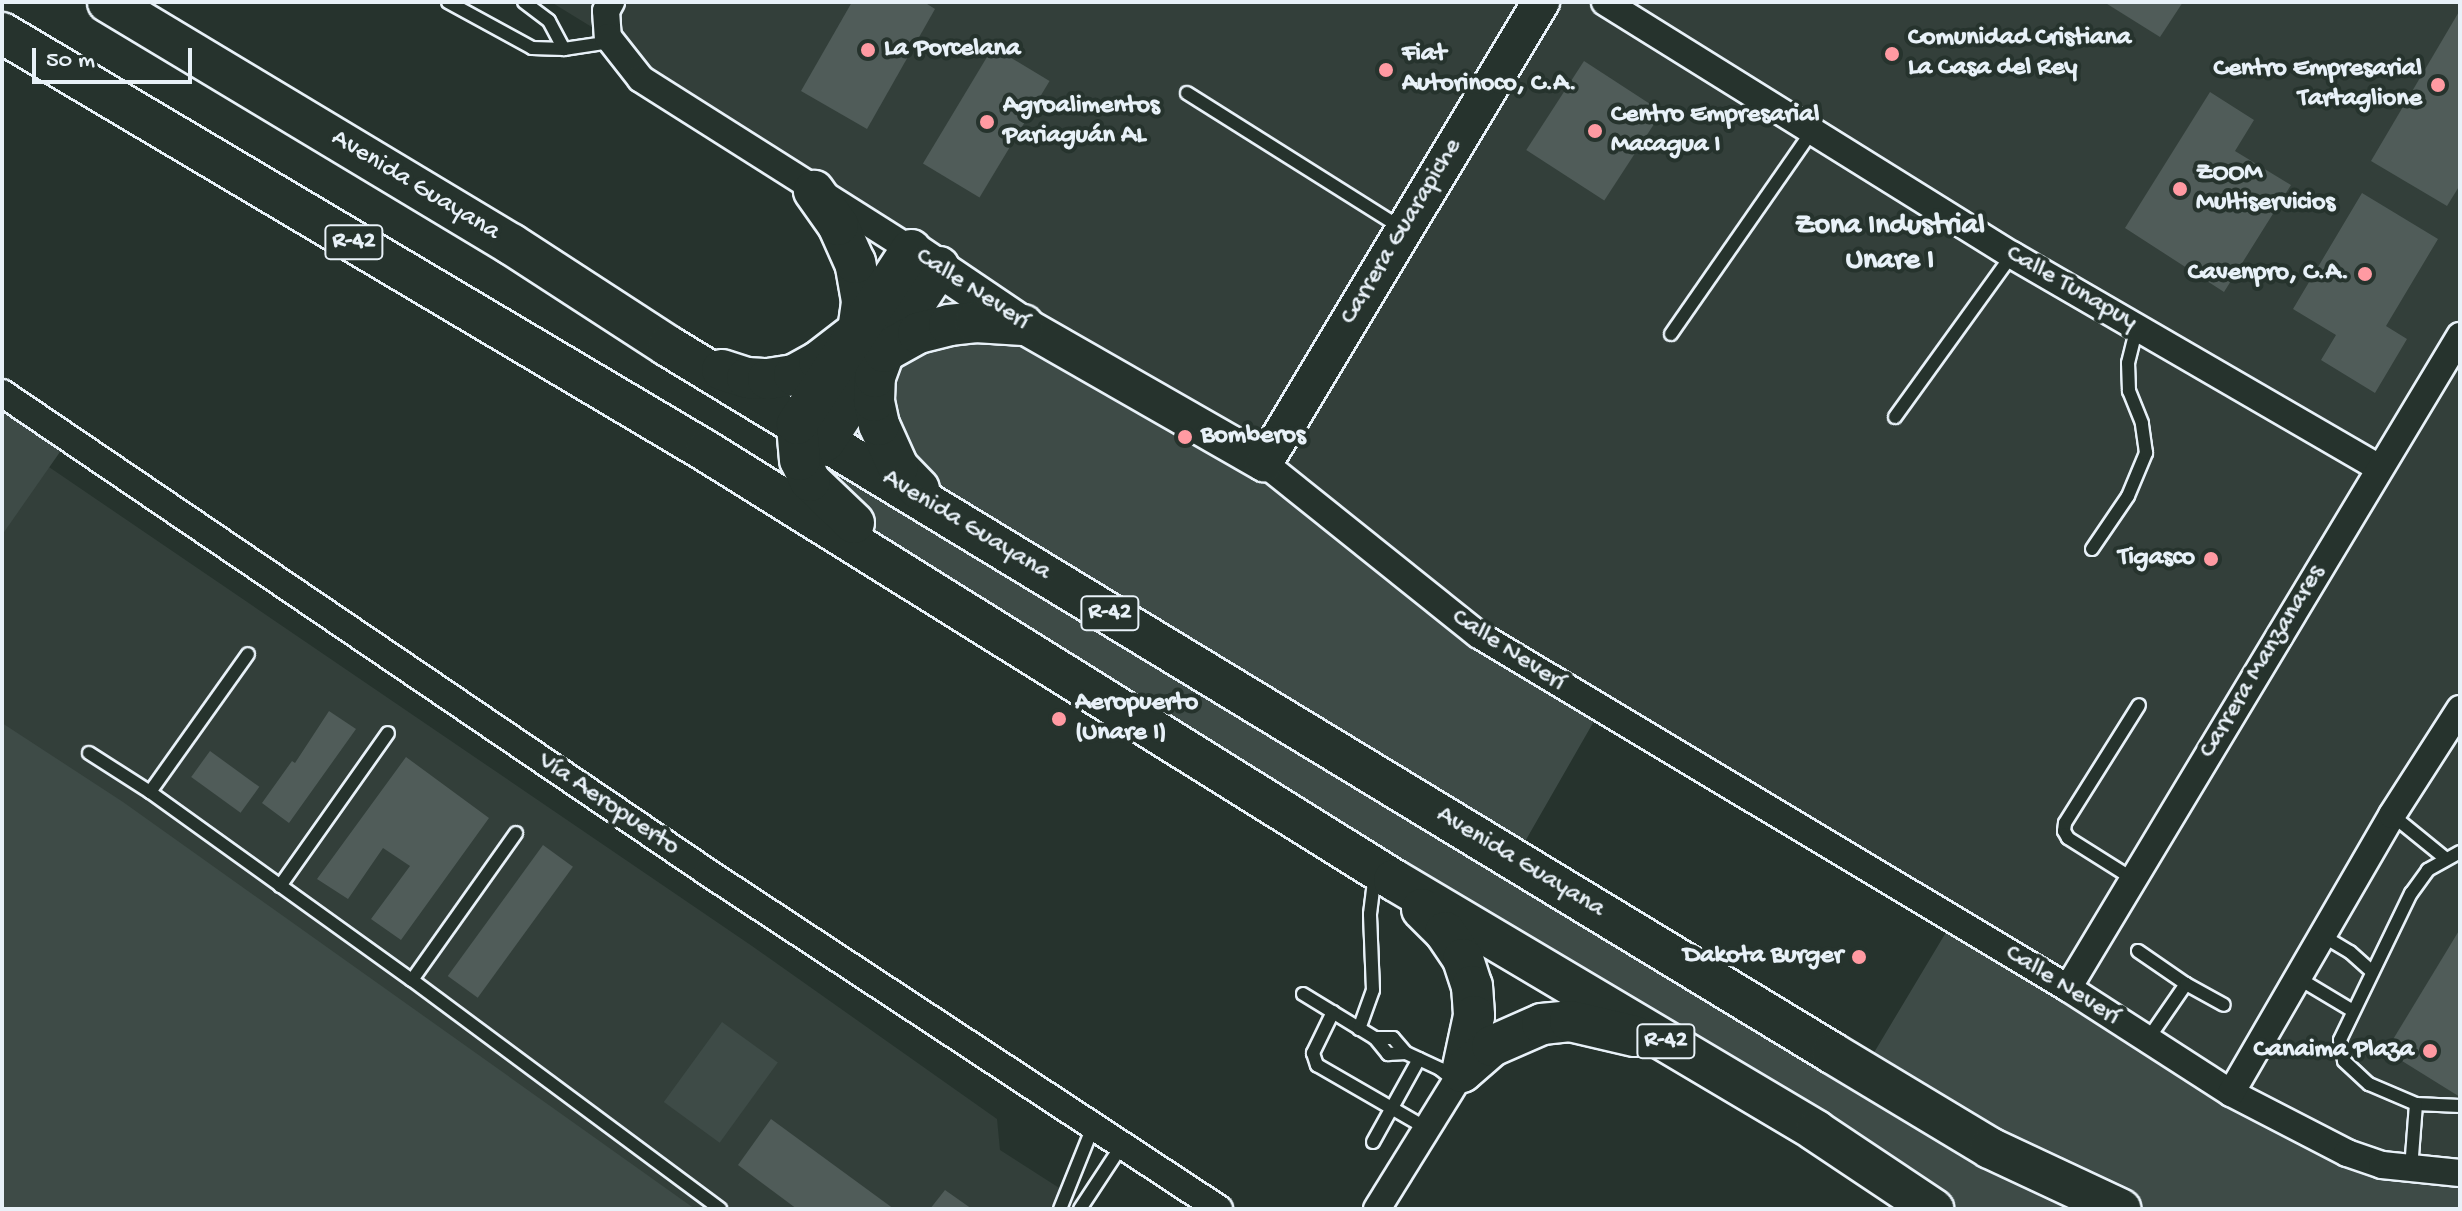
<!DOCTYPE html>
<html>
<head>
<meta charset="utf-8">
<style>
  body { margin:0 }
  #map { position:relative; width:2462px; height:1211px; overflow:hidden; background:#26332d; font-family:"Gochi Hand",sans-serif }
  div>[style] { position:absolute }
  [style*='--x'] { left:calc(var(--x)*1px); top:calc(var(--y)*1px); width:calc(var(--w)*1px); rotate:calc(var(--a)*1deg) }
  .built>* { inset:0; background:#333f3a }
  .green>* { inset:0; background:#3e4b47; transform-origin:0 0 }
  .building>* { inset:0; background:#505c59; transform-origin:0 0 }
  .roads { filter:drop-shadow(2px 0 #e8f1f8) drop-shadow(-2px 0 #e8f1f8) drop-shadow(0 2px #e8f1f8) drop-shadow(0 -2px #e8f1f8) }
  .lane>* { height:12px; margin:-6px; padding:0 6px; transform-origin:6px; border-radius:6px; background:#26332d }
  .street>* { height:26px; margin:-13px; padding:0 13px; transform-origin:13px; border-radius:13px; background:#26332d }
  .secondary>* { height:36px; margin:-18px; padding:0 18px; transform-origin:18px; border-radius:18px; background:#26332d }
  .primary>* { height:40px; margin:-20px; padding:0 20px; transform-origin:20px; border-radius:20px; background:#26332d }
  .dots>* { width:22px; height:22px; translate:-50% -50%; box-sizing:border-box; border:4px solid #26332d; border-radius:50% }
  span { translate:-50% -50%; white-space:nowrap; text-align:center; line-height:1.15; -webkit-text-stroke:8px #26332d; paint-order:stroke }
  .shield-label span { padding:2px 6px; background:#26332d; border:2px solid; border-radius:6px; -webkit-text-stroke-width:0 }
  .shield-label { font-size:24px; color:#e8f1f8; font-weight:700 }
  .poi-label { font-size:26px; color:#e8f1f8; font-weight:700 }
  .left { translate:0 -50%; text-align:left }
  .right { translate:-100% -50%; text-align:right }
  .street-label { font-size:26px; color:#e8f1f8 }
  .quarter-label { font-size:30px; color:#e8f1f8; font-weight:700 }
  .frame { position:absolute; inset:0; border:4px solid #e8f1f8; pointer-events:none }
  .scale { position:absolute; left:32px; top:48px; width:160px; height:36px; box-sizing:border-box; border:4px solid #e8f1f8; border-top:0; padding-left:10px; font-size:24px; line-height:28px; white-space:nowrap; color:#e8f1f8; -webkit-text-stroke:6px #26332d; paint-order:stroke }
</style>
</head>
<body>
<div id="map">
  <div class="built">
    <div style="clip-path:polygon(551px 2px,2460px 2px,2460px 1172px,2346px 1152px,1530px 667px,641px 79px,608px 37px)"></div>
    <div style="clip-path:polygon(2px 435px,752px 946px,997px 1119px,1000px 1150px,1092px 1209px,2px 1209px)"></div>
  </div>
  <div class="green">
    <div style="clip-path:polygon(939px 267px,1264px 462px,1601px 709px,1515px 859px,1863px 1071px,1954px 919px,2304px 1133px,2460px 1172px,2460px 1209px,1933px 1209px,955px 604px,810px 481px,825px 441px,943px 513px,874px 401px)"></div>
    <div style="clip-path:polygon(2px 393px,69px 439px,2px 535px)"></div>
    <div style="clip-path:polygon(2px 723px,123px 802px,695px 1209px,2px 1209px)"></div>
    <div style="left:722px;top:1022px;width:69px;height:99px;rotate:36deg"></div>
  </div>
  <div class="building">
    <div style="clip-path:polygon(852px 2px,924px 2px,935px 9px,867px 129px,801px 91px)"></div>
    <div style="clip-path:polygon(2104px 2px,2183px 2px,2160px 37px)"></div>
    <div style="clip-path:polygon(2460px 10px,2460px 185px,2447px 206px,2371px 161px)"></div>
    <div style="left:993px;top:47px;width:66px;height:136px;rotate:31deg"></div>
    <div style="left:1584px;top:61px;width:93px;height:106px;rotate:33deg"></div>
    <div style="clip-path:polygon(2210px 92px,2254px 120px,2235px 151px,2291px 185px,2224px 292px,2125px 228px)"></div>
    <div style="clip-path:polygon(2362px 193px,2438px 239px,2386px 326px,2407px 339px,2375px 393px,2321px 360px,2336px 335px,2293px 309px)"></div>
    <div style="clip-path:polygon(329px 711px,356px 729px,289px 823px,262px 803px,292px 761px,295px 763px)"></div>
    <div style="left:210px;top:751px;width:61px;height:32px;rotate:36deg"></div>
    <div style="clip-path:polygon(406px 757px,489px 818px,401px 940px,371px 919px,410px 866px,383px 848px,348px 899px,317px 879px)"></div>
    <div style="left:543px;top:845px;width:37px;height:162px;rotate:36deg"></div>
    <div style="clip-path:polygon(2460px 929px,2460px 1097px,2386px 1051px)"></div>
    <div style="clip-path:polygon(771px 1119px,894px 1209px,797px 1209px,738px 1165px)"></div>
    <div style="clip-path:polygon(945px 1190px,972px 1209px,930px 1209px)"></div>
  </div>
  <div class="roads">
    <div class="lane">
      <div style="--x:448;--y:2;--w:96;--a:28.7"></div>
      <div style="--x:532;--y:48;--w:32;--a:2"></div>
      <div style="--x:564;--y:49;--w:48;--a:-8.5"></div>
      <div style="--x:524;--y:2;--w:31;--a:37"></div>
      <div style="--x:549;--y:21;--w:32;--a:62"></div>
      <div style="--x:1187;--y:93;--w:253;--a:32.2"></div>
      <div style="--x:1671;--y:334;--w:247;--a:-55.2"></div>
      <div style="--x:1895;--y:417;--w:200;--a:-54.2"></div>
      <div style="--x:2092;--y:549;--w:64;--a:-55.8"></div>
      <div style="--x:2128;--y:496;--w:47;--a:-67.3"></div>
      <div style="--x:2146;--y:453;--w:30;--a:-98"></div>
      <div style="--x:2142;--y:423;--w:35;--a:-112"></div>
      <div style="--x:2129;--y:391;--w:28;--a:-92"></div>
      <div style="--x:2128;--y:363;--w:36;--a:-76"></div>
      <div style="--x:89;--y:753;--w:72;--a:32.6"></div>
      <div style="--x:150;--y:792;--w:322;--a:35.7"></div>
      <div style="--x:412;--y:980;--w:384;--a:36.6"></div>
      <div style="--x:150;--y:792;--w:169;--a:-54.6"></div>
      <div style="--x:2392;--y:815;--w:68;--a:39.1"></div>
      <div style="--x:2460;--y:852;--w:37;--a:151"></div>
      <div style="--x:2428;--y:870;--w:29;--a:126"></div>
      <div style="--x:2411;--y:893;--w:163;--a:115.8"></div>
      <div style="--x:2340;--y:1040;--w:21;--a:79"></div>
      <div style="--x:2344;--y:1061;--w:34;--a:43"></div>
      <div style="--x:2369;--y:1084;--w:51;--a:23.1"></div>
      <div style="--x:2416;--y:1104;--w:44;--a:2.6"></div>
      <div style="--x:2133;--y:879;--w:77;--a:-147.8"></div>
      <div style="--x:2068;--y:838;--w:8;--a:-120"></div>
      <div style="--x:2064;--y:831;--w:8;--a:-83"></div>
      <div style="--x:2065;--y:823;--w:139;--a:-57.9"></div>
      <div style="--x:280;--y:886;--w:187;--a:-54.8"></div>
      <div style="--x:2323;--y:936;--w:31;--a:31"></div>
      <div style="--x:2350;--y:952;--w:30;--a:42"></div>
      <div style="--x:2138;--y:951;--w:58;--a:34.5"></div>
      <div style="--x:2298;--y:978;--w:64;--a:31"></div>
      <div style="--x:412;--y:980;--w:180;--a:-54.7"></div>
      <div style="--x:1303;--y:994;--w:84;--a:31.4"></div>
      <div style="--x:1375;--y:1038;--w:21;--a:51"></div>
      <div style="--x:1388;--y:1054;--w:18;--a:-3"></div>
      <div style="--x:1406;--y:1053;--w:38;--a:25"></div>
      <div style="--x:1440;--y:1069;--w:19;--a:39"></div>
      <div style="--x:1333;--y:1012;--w:46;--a:116"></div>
      <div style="--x:1313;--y:1053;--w:13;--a:72"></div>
      <div style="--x:1317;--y:1065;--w:126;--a:30"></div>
      <div style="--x:1359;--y:1029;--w:41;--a:-70.3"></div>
      <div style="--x:1373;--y:990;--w:76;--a:-92.3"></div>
      <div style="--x:1370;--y:914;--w:38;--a:-83"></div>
      <div style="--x:1375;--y:1038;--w:18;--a:0"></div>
      <div style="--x:1393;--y:1038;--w:20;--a:49"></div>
      <div style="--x:2148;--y:1039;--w:67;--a:-55.4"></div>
      <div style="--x:2186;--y:984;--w:43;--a:28.9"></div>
      <div style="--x:1373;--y:1142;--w:95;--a:-61"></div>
      <div style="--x:2411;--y:1169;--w:65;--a:-85.6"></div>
      <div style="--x:1060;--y:1209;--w:88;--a:-68.1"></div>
      <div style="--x:1080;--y:1209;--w:77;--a:-56.7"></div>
    </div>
    <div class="street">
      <div style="--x:611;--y:2;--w:10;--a:119"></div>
      <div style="--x:606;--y:11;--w:26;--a:86"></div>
      <div style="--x:608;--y:37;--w:53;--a:51.8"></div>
      <div style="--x:641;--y:79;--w:320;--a:32.3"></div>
      <div style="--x:1605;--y:2;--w:479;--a:31.9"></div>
      <div style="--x:2012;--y:255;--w:424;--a:30.1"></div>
      <div style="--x:2;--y:393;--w:852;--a:34.19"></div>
      <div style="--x:707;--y:872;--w:613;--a:33.35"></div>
      <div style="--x:1264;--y:463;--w:275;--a:38.7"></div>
      <div style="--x:1479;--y:635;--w:687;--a:30.94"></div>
      <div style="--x:2068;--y:988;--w:194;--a:32.8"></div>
      <div style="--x:2231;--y:1093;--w:131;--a:27.3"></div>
      <div style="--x:2347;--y:1153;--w:37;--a:19"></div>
      <div style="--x:2382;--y:1165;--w:78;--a:5.9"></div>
      <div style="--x:2068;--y:988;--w:761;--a:-58.98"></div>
      <div style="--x:2231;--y:1093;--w:321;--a:-59.9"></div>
      <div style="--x:2392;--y:815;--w:126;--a:-57.3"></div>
      <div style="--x:1377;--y:1209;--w:161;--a:-58.2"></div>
    </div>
    <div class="secondary">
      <div style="--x:915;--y:252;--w:130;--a:34.1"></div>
      <div style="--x:1023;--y:325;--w:278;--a:29.8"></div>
      <div style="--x:1264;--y:463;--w:538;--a:-59"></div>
    </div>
    <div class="primary">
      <div style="--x:108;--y:2;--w:470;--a:31"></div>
      <div style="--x:511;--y:244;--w:187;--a:33"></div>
      <div style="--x:668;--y:346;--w:1362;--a:31.27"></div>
      <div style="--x:1832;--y:1053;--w:184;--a:31"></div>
      <div style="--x:1990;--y:1148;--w:144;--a:25.1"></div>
      <div style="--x:2;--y:33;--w:819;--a:30.7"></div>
      <div style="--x:706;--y:451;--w:811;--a:31.95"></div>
      <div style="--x:1394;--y:880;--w:491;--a:30.7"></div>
      <div style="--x:1816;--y:1131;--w:141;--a:33.7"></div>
      <div style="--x:722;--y:370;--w:26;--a:18"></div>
      <div style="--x:747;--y:378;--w:21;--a:3"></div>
      <div style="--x:768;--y:379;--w:26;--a:-9"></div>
      <div style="--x:794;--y:375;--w:29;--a:-29"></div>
      <div style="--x:819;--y:361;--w:49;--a:-37.6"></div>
      <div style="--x:858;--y:331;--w:30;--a:-82"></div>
      <div style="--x:862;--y:301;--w:39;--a:-100"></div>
      <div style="--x:855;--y:263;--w:42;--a:-114.1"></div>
      <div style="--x:838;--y:225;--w:42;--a:-125.2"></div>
      <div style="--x:804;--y:457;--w:26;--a:-37"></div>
      <div style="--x:825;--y:441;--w:208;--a:-56.8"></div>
      <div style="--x:919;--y:489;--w:30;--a:-134"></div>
      <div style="--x:898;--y:467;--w:46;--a:-114.3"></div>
      <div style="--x:879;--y:425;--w:25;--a:-102"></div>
      <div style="--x:874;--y:401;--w:24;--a:-88"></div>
      <div style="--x:875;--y:377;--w:27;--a:-70"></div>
      <div style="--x:884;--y:352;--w:39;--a:-29"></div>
      <div style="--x:918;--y:333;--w:32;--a:-14"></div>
      <div style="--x:949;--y:325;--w:27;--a:-6"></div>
      <div style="--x:976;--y:322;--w:47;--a:3.7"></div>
      <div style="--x:854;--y:523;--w:61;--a:-136.3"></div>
      <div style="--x:810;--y:481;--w:23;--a:-115"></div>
      <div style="--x:800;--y:460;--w:36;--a:-95"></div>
      <div style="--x:797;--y:424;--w:208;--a:-56.8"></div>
      <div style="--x:1422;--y:909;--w:33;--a:45"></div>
      <div style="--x:1445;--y:932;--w:32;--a:56"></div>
      <div style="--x:1463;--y:959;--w:28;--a:72"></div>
      <div style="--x:1472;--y:986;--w:30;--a:86"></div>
      <div style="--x:1474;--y:1016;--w:57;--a:102.1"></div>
      <div style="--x:1462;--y:1072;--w:40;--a:-41"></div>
      <div style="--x:1492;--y:1046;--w:55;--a:-23.7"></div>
      <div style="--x:1542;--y:1024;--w:28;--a:-6"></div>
      <div style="--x:1570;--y:1021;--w:66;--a:13.2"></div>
    </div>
  </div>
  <div class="dots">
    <div style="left:868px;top:50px;background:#ff9aa2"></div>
    <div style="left:1892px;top:54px;background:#ff9aa2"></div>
    <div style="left:1386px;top:70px;background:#ff9aa2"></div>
    <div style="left:2438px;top:85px;background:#ff9aa2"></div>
    <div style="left:987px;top:122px;background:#ff9aa2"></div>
    <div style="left:1595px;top:131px;background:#ff9aa2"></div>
    <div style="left:2180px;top:189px;background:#ff9aa2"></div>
    <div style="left:2365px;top:274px;background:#ff9aa2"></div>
    <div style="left:1185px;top:437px;background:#ff9aa2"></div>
    <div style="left:2211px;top:559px;background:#ff9aa2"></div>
    <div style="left:1059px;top:719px;background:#ff9aa2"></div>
    <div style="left:1859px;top:957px;background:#ff9aa2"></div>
    <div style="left:2430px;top:1051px;background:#ff9aa2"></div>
  </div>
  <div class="shield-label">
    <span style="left:354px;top:242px">R-42</span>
    <span style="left:1110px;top:613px">R-42</span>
    <span style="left:1666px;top:1041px">R-42</span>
  </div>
  <div class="poi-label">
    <span class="left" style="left:1908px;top:54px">Comunidad Cristiana<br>La Casa del Rey</span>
    <span class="left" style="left:884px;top:50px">La Porcelana</span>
    <span class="left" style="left:1402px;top:70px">Fiat<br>Autorinoco, C.A.</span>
    <span class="right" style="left:2422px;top:85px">Centro Empresarial<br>Tartaglione</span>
    <span class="left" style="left:1003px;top:122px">Agroalimentos<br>Pariaguán AL</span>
    <span class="left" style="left:1611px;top:131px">Centro Empresarial<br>Macagua I</span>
    <span class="left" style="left:2196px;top:189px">ZOOM<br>Multiservicios</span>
    <span class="right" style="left:2349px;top:274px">Cavenpro, C.A.</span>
    <span class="left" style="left:1201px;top:437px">Bomberos</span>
    <span class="right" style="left:2195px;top:559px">Tigasco</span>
    <span class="left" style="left:1075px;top:719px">Aeropuerto<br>(Unare I)</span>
    <span class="right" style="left:1843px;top:957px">Dakota Burger</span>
    <span class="right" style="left:2414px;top:1051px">Canaima Plaza</span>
  </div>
  <div class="street-label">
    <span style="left:415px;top:186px;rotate:31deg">Avenida Guayana</span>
    <span style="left:1402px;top:232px;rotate:-59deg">Carrera Guarapiche</span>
    <span style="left:2071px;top:289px;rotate:30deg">Calle Tunapuy</span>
    <span style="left:972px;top:290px;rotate:33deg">Calle Neverí</span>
    <span style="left:966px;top:526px;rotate:31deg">Avenida Guayana</span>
    <span style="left:1508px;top:651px;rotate:33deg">Calle Neverí</span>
    <span style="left:2263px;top:662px;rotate:-59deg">Carrera Manzanares</span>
    <span style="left:608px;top:805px;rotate:34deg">Vía Aeropuerto</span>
    <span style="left:1520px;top:863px;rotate:31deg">Avenida Guayana</span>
    <span style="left:2062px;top:986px;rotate:32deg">Calle Neverí</span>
  </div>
  <div class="quarter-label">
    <span style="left:1890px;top:244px">Zona Industrial<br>Unare I</span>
  </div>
  <div class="frame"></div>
  <div class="scale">50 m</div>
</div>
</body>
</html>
